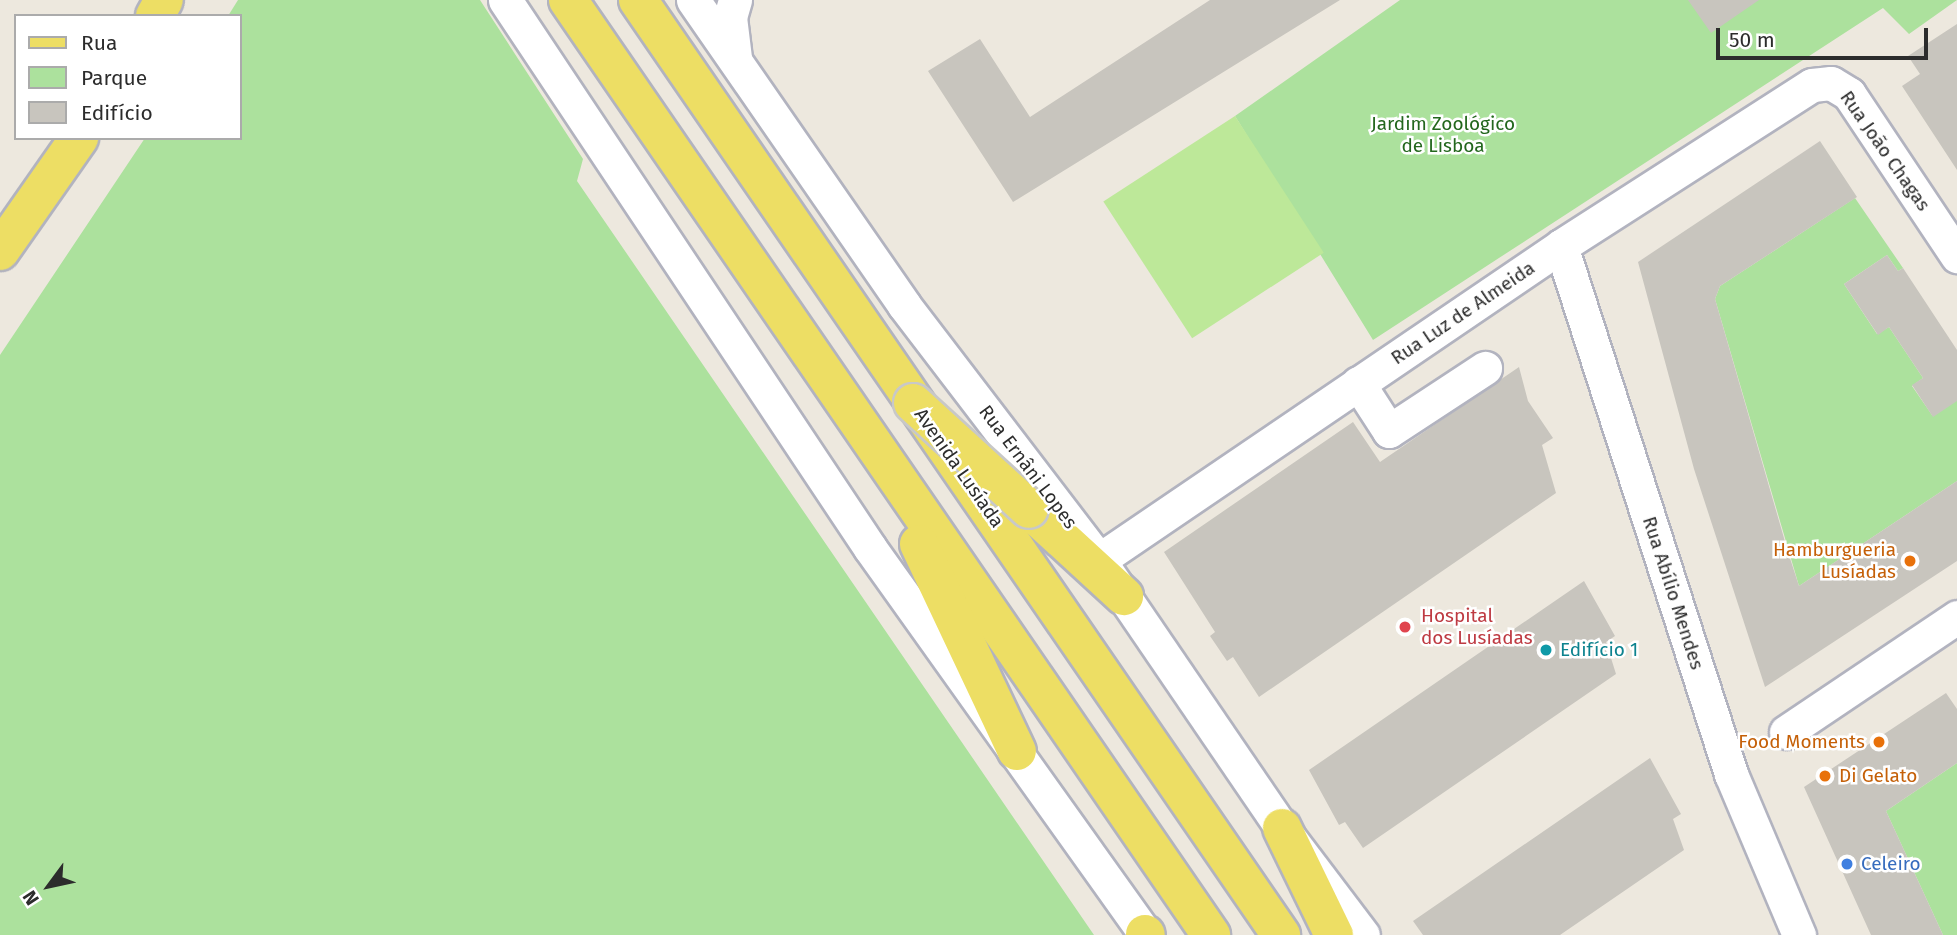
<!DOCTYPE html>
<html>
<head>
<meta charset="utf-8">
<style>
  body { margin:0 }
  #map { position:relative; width:1957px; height:935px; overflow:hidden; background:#ede8de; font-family:"Fira Sans",sans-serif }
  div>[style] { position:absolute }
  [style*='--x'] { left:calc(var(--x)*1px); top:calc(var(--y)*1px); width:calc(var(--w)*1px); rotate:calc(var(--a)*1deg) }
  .green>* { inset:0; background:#ace19d }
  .pitch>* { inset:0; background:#bde899; transform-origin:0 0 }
  .building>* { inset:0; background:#c8c5be }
  .roads { filter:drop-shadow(2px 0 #b2b3bf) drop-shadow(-2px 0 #b2b3bf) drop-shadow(0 2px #b2b3bf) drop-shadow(0 -2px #b2b3bf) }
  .minor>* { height:33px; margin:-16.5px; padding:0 16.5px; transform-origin:16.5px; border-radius:16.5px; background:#fff }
  .major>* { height:38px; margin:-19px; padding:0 19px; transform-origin:19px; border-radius:19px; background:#edde64 }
  .bridges { filter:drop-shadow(2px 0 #c8c8c8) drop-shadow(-2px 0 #c8c8c8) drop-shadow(0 2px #c8c8c8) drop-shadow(0 -2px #c8c8c8) }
  .major-bridge>* { height:38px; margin:-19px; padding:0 19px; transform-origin:19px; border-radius:19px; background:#edde64 }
  .dots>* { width:19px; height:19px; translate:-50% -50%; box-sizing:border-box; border:4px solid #fff; border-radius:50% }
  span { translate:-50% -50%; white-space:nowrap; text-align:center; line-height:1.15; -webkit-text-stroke:5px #fff; paint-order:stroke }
  .park-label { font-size:19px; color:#23671d }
  .street-label { font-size:19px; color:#2c2c2c }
  .food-label { font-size:19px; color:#c56008 }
  .right { translate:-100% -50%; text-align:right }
  .left { translate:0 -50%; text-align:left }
  .health-label { font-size:19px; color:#be3a42 }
  .culture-label { font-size:19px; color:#0d838f }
  .shop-label { font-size:19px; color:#366cbe }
  .legend { position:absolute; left:14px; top:14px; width:228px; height:126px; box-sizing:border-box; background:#fff; border:2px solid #ababab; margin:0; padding:9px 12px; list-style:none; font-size:21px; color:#2c2c2c }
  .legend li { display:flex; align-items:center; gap:14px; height:35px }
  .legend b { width:35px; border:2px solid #ababab }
  .north { position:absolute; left:14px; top:851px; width:70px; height:70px; -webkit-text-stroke:5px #fff; paint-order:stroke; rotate:237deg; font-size:19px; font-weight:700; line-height:28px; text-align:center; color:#2c2c2c }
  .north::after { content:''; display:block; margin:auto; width:24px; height:32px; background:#2c2c2c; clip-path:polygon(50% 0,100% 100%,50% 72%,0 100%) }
  .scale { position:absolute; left:1716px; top:28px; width:212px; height:32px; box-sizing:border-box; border:4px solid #2c2c2c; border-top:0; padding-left:9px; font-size:21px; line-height:24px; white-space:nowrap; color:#2c2c2c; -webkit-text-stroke:5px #fff; paint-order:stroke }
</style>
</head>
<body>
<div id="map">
  <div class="green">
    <div style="clip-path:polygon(238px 0,480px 0,583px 159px,577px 181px,1094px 935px,0 935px,0 355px,145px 138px,240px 138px,240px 16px,228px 16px)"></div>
    <div style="clip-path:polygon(1400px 0,1957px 0,1909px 34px,1883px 8px,1373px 340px,1235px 116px)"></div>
    <div style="clip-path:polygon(1855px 198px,1903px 268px,1898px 271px,1887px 255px,1844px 284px,1877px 334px,1889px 327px,1923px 378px,1912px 386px,1932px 415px,1957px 396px,1957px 481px,1799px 586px,1715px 299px,1720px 286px)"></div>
    <div style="clip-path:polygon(1957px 763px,1957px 935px,1943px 935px,1886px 811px)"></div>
  </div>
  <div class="pitch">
    <div style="left:1235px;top:116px;width:163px;height:157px;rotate:57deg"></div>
  </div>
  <div class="building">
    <div style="clip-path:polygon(1210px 0,1340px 0,1013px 202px,928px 71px,980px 39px,1030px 117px)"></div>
    <div style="clip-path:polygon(1688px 0,1759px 0,1711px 33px)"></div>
    <div style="clip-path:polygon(1957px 24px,1957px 170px,1902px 86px,1920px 74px,1908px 56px)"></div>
    <div style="clip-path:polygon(1820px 141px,1857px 197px,1720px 286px,1715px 299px,1788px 552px,1799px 586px,1957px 481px,1957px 561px,1765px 687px,1694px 469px,1638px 262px)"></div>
    <div style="clip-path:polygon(1887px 255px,1898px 271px,1903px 268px,1957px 350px,1957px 401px,1933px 417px,1912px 385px,1923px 378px,1889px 327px,1878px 335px,1844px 284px)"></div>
    <div style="clip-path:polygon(1519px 367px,1528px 401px,1553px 438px,1542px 445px,1556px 493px,1259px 697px,1233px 657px,1227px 661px,1210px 636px,1215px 632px,1164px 552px,1353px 422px,1380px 462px)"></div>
    <div style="clip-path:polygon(1584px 581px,1615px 636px,1606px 642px,1616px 674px,1363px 848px,1345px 822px,1339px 825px,1309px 770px)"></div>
    <div style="clip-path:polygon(1946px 693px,1957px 709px,1957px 763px,1886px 811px,1943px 935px,1871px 935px,1804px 787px)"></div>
    <div style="clip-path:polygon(1650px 758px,1681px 814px,1673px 819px,1684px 850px,1560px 935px,1423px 935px,1413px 921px)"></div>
  </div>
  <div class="roads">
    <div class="minor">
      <div style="--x:505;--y:0;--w:658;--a:56.33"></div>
      <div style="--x:870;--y:548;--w:475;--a:54.5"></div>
      <div style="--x:693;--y:0;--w:371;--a:55.3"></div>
      <div style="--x:904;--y:305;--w:321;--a:52.6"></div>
      <div style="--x:1099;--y:560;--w:325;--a:55.7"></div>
      <div style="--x:1282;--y:828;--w:134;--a:52.9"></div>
      <div style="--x:735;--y:0;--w:18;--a:106"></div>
      <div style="--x:730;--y:17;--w:41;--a:83"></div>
      <div style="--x:1561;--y:246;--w:555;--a:72.15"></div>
      <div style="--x:1731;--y:774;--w:175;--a:67.1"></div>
      <div style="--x:1358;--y:383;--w:57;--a:57.1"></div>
      <div style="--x:1389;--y:431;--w:115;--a:-33.3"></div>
      <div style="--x:1099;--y:560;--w:559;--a:-34.2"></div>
      <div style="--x:1561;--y:246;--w:298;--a:-32.7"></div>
      <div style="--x:1812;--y:85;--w:19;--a:-6"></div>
      <div style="--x:1831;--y:83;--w:21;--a:31"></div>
      <div style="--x:1849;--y:94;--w:195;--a:56.3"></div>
      <div style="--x:1786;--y:732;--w:206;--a:-33.9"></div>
    </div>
    <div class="major">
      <div style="--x:568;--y:0;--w:1135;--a:55.48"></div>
      <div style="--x:638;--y:0;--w:1135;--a:55.48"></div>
      <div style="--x:155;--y:16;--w:18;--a:-61"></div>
      <div style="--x:0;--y:251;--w:138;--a:-55"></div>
      <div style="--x:1029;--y:509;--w:129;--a:42.5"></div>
      <div style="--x:919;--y:544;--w:229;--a:64.7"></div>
      <div style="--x:1282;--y:828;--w:119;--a:64.1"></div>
      <div style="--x:1145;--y:934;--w:1;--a:45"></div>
    </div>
  </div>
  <div class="bridges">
    <div class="major-bridge">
      <div style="--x:913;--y:403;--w:157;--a:42.4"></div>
    </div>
  </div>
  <div class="dots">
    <div style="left:1910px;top:561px;background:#e8710a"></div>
    <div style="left:1405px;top:627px;background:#e0444e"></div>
    <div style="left:1546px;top:650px;background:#0f9aa8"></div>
    <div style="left:1879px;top:742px;background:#e8710a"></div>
    <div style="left:1825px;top:776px;background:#e8710a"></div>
    <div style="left:1847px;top:864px;background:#3f7fe0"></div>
  </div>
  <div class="park-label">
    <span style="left:1443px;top:135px">Jardim Zoológico<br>de Lisboa</span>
  </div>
  <div class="street-label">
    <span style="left:1885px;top:151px;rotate:55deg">Rua João Chagas</span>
    <span style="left:1463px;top:313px;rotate:-34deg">Rua Luz de Almeida</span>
    <span style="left:1028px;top:467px;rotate:53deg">Rua Ernâni Lopes</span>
    <span style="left:959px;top:468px;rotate:55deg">Avenida Lusíada</span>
    <span style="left:1673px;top:593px;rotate:72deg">Rua Abílio Mendes</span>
  </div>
  <div class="food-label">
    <span class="right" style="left:1896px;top:561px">Hamburgueria<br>Lusíadas</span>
    <span class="right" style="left:1865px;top:742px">Food Moments</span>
    <span class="left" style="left:1839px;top:776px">Di Gelato</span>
  </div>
  <div class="health-label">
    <span class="left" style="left:1421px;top:627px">Hospital<br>dos Lusíadas</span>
  </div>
  <div class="culture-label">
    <span class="left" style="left:1560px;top:650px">Edifício 1</span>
  </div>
  <div class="shop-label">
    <span class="left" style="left:1861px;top:864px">Celeiro</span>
  </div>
  <ul class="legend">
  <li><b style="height:9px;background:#edde64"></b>Rua</li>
  <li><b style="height:19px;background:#ace19d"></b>Parque</li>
  <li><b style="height:19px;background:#c8c5be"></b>Edifício</li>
  </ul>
  <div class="north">N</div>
  <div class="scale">50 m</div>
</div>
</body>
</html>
